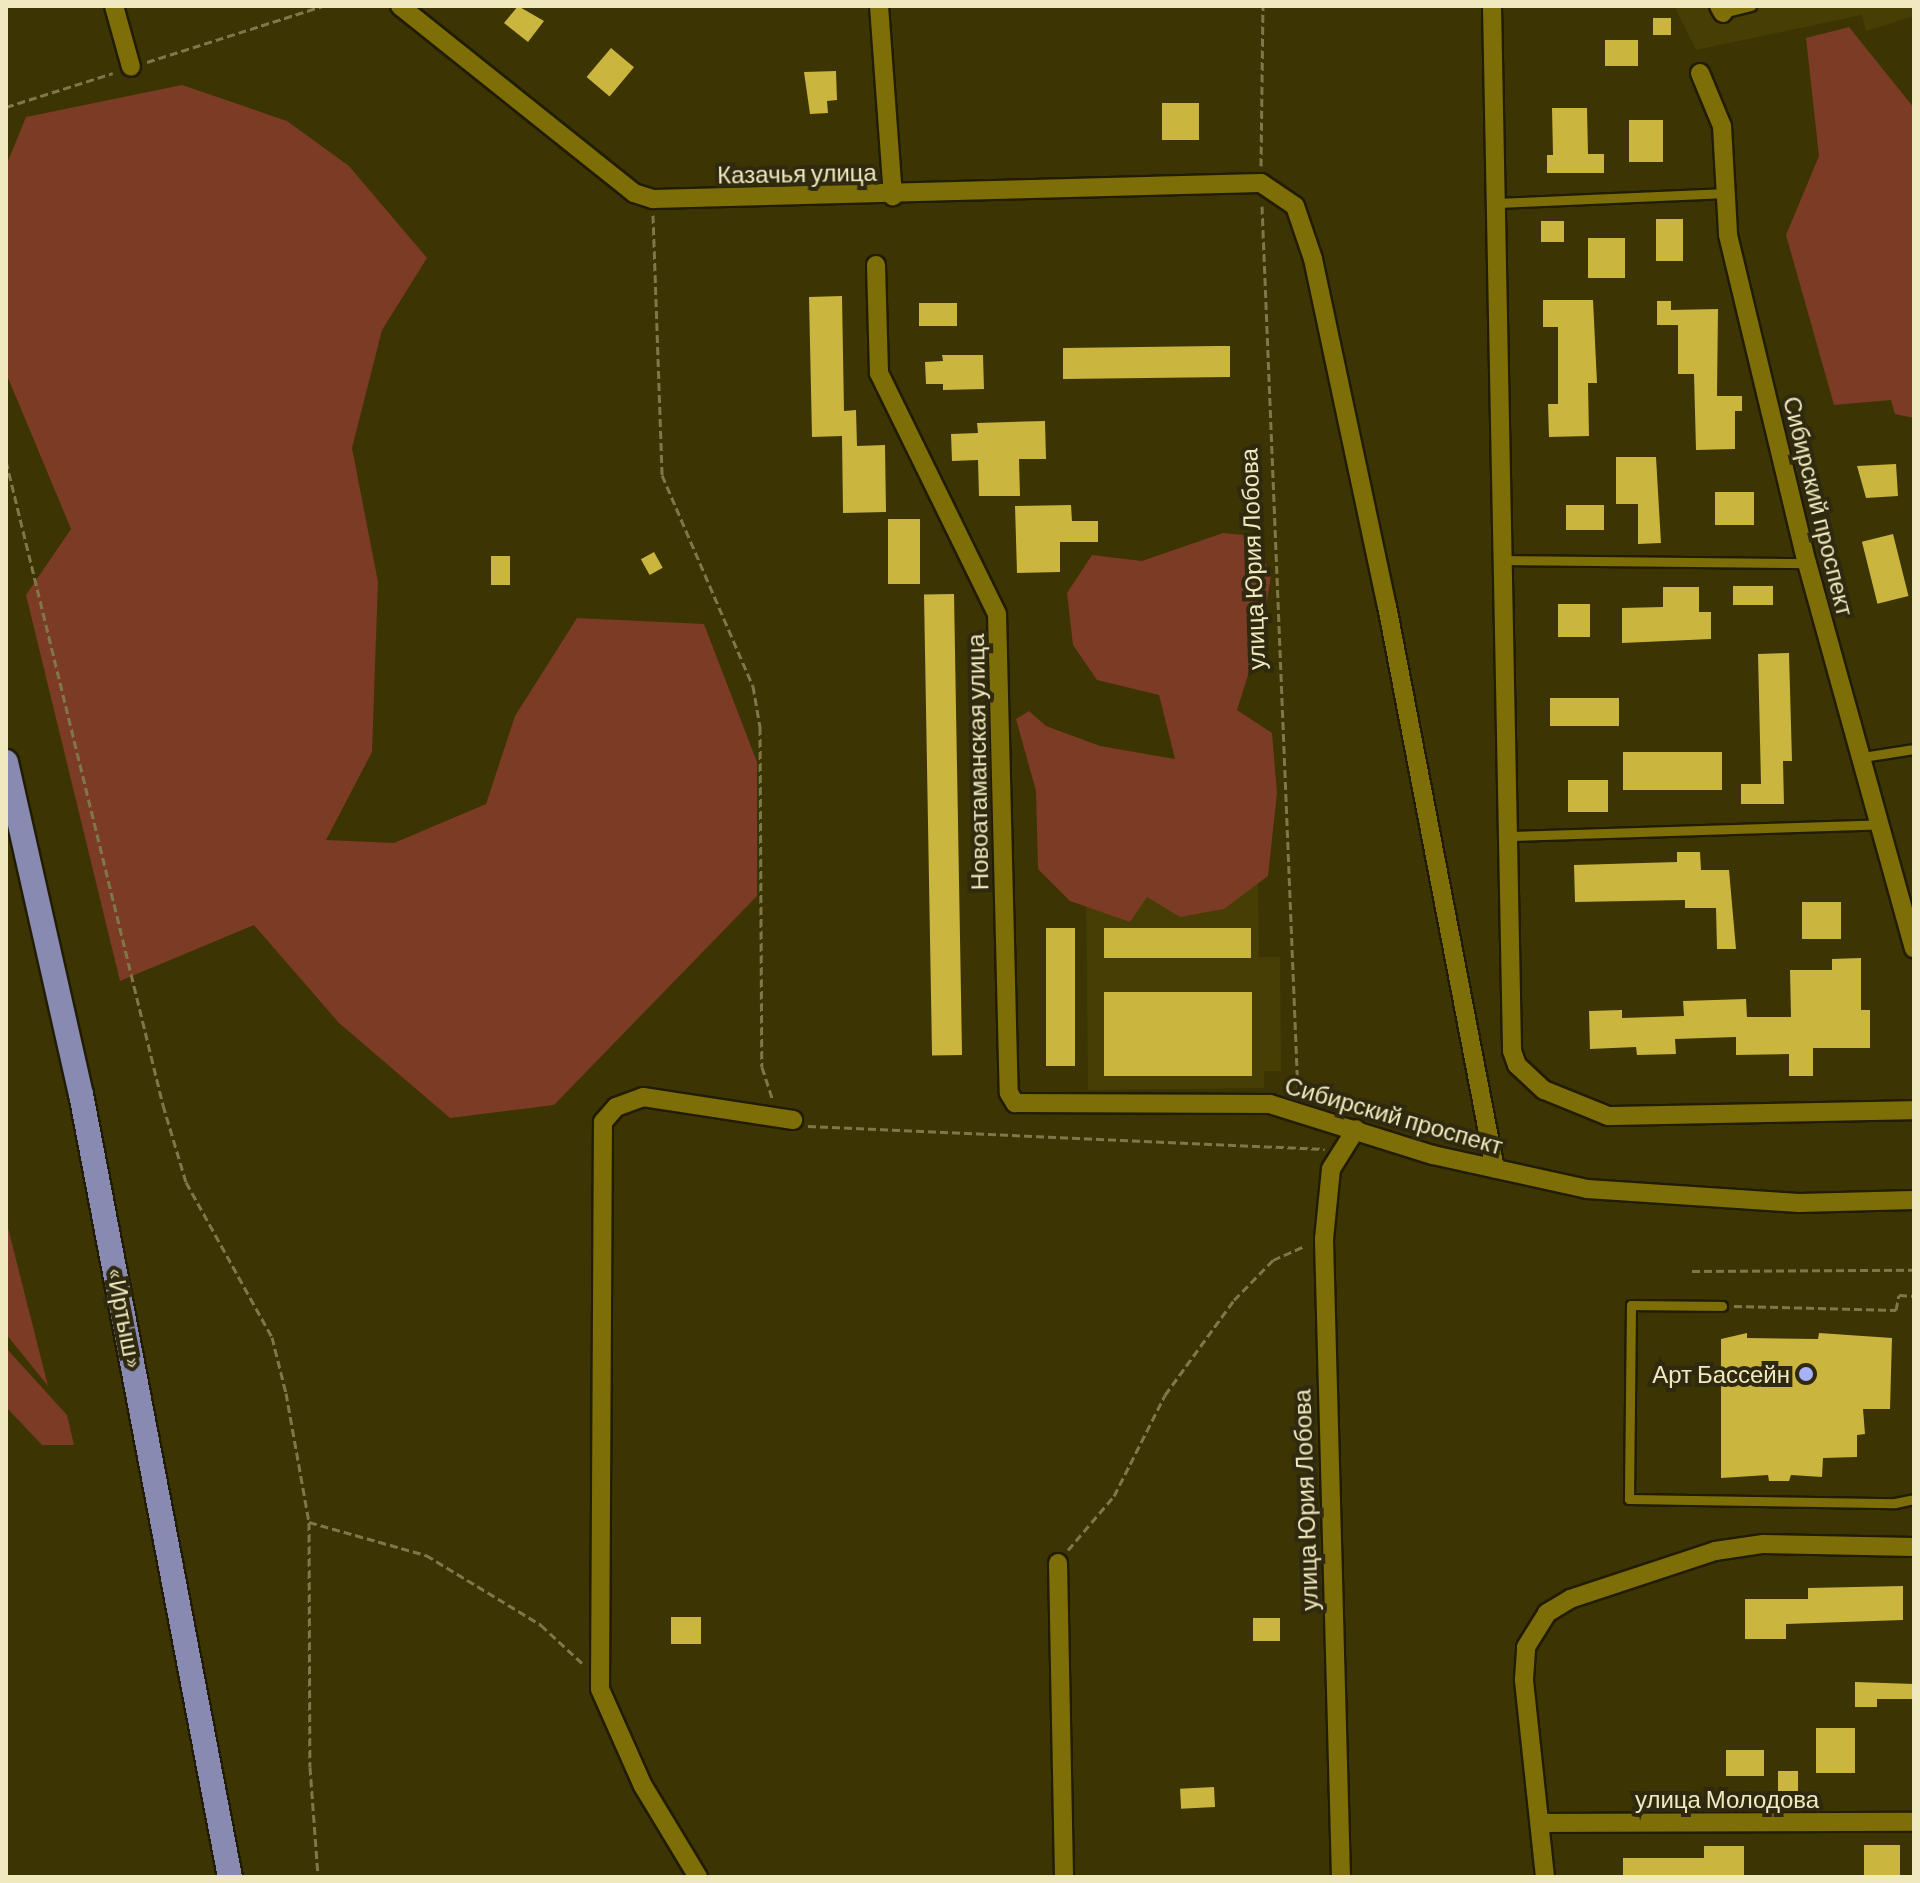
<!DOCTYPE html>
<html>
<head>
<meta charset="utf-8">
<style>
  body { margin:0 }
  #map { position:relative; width:1920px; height:1883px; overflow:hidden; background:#3c3402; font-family:Barlow,sans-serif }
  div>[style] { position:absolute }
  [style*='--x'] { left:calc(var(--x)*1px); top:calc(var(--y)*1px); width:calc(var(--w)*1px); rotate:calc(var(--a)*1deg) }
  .built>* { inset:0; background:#473e05 }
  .green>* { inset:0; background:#7b3b25 }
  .building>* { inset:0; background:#cab53f; transform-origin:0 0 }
  .path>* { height:3px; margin-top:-1.5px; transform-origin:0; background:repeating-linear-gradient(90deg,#7f7749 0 8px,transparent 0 12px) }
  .roads { filter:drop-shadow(2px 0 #211c02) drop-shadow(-2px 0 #211c02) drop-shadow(0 2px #211c02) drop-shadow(0 -2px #211c02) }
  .service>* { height:9px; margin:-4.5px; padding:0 4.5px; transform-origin:4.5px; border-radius:4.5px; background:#7e6e08 }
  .minor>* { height:18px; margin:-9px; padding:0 9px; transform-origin:9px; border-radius:9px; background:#7e6e08 }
  .trunk>* { height:24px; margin:-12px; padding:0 12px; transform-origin:12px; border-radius:12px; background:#888ab2 }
  .dots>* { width:22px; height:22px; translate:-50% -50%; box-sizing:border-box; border:4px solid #2f2a0f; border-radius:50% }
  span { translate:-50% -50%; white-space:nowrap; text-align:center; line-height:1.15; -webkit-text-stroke:8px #2f2a0f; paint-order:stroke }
  .street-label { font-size:24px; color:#f0e8bf }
  .poi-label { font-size:24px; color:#f0e8bf }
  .right { translate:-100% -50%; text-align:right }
  .frame { position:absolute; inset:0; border:8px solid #f0e8bf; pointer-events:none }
</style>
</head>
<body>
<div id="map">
  <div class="built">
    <div style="clip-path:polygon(1674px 6px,1914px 6px,1914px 16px,1866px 31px,1862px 15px,1696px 50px)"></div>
    <div style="clip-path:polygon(1258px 878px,1259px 957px,1280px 957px,1281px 1071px,1264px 1071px,1264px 1088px,1088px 1090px,1086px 880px)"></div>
  </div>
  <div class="green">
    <div style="clip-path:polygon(1849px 27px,1914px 108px,1914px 418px,1895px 414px,1891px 400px,1834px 405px,1786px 235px,1819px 156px,1806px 38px)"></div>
    <div style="clip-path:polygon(182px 85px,287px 121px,349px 166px,427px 258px,382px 330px,352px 448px,378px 582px,372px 752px,326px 840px,394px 843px,486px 804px,515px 716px,577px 618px,704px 624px,757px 762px,757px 896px,554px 1105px,450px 1118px,339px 1023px,254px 925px,120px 981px,26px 595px,71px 529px,6px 373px,6px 166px,26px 117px)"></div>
    <div style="clip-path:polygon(1223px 533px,1254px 536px,1271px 576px,1262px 631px,1237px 710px,1272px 733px,1277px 793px,1268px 876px,1224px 909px,1180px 917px,1147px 897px,1130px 922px,1070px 901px,1038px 869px,1036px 791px,1016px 719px,1029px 711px,1046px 726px,1100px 746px,1175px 759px,1159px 695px,1097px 680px,1073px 645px,1067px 593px,1092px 555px,1142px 561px)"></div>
    <div style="clip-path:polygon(6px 1220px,48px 1386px,6px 1334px)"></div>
    <div style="clip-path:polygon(6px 1348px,67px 1415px,74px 1445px,42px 1445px,6px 1407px)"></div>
  </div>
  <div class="building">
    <div style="clip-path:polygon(518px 6px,544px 21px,528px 42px,504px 23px)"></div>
    <div style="left:1671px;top:18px;width:17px;height:18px;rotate:90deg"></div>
    <div style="left:1605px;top:40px;width:33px;height:26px"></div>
    <div style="left:611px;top:48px;width:30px;height:38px;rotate:40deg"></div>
    <div style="clip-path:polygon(836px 71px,837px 100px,827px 101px,828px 113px,810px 114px,804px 72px)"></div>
    <div style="left:1162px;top:103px;width:37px;height:37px"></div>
    <div style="clip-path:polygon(1552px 108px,1587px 108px,1588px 154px,1604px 154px,1604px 173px,1547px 173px,1547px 155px,1553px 155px)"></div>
    <div style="left:1629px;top:120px;width:34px;height:42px"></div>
    <div style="left:1656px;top:219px;width:27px;height:42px"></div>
    <div style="left:1541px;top:221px;width:23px;height:21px"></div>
    <div style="left:1588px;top:238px;width:37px;height:40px"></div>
    <div style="clip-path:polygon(842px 296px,844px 411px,856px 410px,857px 446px,885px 445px,886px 512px,843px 513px,842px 436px,812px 437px,809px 297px)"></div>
    <div style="clip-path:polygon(1543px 300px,1593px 300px,1597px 383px,1588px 383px,1589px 436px,1549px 437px,1548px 404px,1558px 404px,1558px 327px,1543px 327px)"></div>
    <div style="clip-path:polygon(1657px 301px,1671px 301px,1671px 310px,1718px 309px,1717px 396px,1742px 396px,1742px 411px,1735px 411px,1735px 449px,1696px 450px,1694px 374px,1678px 374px,1678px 325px,1657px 325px)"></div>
    <div style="left:957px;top:303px;width:23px;height:38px;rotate:90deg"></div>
    <div style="clip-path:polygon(1217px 346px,1230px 346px,1230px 377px,1063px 379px,1063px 348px)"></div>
    <div style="clip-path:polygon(942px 355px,983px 355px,984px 389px,943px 390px,943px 384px,926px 384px,925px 362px,943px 361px)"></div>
    <div style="clip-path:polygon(1045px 421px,1046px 459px,1019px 459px,1020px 496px,979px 496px,978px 460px,952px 461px,951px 434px,978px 433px,977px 423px)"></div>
    <div style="clip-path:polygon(1616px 457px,1656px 457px,1661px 543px,1638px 544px,1638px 504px,1616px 504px)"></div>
    <div style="clip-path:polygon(1896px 464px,1898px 496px,1866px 498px,1857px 466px)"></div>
    <div style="left:1715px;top:492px;width:39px;height:33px"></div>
    <div style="clip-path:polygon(1071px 505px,1072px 521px,1098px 521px,1098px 542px,1060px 542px,1060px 572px,1017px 573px,1015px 506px)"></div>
    <div style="left:1566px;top:505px;width:38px;height:25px"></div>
    <div style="left:888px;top:519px;width:32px;height:65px"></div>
    <div style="left:1893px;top:534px;width:64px;height:32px;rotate:76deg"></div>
    <div style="left:654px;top:552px;width:18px;height:15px;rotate:61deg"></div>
    <div style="left:491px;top:556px;width:19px;height:29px"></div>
    <div style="left:1733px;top:586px;width:40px;height:19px"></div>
    <div style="clip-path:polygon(1663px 587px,1699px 587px,1699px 612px,1711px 612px,1711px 639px,1622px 643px,1622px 608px,1663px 607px)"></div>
    <div style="left:954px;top:594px;width:461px;height:30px;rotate:89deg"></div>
    <div style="left:1558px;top:604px;width:32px;height:33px"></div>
    <div style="clip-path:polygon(1789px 653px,1792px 761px,1783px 761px,1784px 804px,1741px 804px,1741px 784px,1761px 784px,1758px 654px)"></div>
    <div style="left:1550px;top:698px;width:69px;height:28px"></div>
    <div style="left:1722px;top:752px;width:38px;height:99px;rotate:90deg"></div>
    <div style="left:1608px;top:780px;width:32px;height:40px;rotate:90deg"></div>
    <div style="clip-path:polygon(1677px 852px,1700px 852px,1701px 870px,1729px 870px,1736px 949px,1717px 949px,1716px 908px,1685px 908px,1685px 900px,1575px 902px,1574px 865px,1677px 862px)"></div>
    <div style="left:1802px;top:902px;width:39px;height:37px"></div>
    <div style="left:1075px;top:928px;width:138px;height:29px;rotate:90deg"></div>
    <div style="left:1104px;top:928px;width:147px;height:30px"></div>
    <div style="clip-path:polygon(1861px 958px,1861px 1010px,1870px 1010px,1870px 1048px,1813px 1048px,1813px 1076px,1789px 1076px,1789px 1054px,1736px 1055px,1736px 1037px,1675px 1039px,1676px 1054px,1637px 1055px,1636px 1047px,1590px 1049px,1589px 1011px,1622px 1010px,1622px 1018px,1684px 1016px,1683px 1001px,1746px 999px,1747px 1017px,1791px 1017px,1790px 970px,1832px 970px,1832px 959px)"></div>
    <div style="left:1252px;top:992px;width:84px;height:148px;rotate:90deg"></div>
    <div style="clip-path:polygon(1747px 1333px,1747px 1338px,1818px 1339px,1819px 1333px,1892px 1338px,1890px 1409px,1863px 1409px,1865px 1434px,1857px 1435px,1857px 1457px,1823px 1458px,1822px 1477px,1791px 1475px,1789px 1481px,1769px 1481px,1768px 1475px,1721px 1478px,1721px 1339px)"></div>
    <div style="clip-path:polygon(1903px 1586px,1903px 1620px,1786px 1624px,1786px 1639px,1745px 1639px,1745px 1599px,1808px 1599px,1808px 1588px)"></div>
    <div style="left:671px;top:1617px;width:30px;height:27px"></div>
    <div style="left:1280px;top:1618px;width:23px;height:27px;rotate:90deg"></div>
    <div style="clip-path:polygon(1855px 1682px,1914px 1684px,1914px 1699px,1877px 1699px,1877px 1707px,1855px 1707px)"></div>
    <div style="left:1816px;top:1728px;width:39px;height:45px"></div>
    <div style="left:1726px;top:1750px;width:38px;height:26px"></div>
    <div style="left:1778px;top:1771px;width:20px;height:20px"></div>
    <div style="left:1214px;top:1787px;width:20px;height:34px;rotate:87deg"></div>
    <div style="left:1864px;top:1845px;width:36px;height:32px"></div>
    <div style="clip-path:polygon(1704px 1846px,1744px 1846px,1744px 1877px,1623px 1877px,1623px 1858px,1704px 1858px)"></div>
  </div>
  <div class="path">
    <div style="--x:147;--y:62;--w:185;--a:-17.7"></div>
    <div style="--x:6;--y:107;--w:112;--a:-17.6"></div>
    <div style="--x:1261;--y:166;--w:160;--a:-89.3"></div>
    <div style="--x:1262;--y:206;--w:888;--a:87.68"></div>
    <div style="--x:653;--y:215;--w:260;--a:88"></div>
    <div style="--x:662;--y:475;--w:230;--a:66.7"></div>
    <div style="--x:753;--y:686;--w:42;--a:80.3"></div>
    <div style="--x:760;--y:727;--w:340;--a:89.7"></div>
    <div style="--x:762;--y:1067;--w:33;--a:72"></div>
    <div style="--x:6;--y:461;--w:663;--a:76.3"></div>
    <div style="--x:163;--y:1105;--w:80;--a:73.4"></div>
    <div style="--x:186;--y:1182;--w:177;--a:61"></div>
    <div style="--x:272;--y:1337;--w:58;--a:76"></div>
    <div style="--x:286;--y:1393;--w:131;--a:79.9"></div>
    <div style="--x:309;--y:1522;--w:245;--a:89.8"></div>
    <div style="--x:310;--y:1767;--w:110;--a:85.8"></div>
    <div style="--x:808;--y:1126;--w:517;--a:2.55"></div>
    <div style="--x:1692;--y:1271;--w:222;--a:-0.3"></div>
    <div style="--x:1734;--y:1306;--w:162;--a:1.4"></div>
    <div style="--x:1896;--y:1310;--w:15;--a:-79"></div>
    <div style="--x:1899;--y:1295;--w:15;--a:4"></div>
    <div style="--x:309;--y:1522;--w:122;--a:15.8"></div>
    <div style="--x:426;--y:1555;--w:135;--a:31.3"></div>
    <div style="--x:541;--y:1625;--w:56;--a:42.8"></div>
    <div style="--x:1068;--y:1550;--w:71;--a:-49.6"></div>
    <div style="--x:1114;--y:1496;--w:113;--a:-63.2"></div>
    <div style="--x:1165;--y:1395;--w:117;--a:-54"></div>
    <div style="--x:1234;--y:1300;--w:56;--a:-45.7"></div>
    <div style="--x:1273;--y:1260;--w:35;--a:-24"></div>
  </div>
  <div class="roads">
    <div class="service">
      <div style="--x:1723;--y:13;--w:29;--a:-14"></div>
      <div style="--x:1496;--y:203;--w:227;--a:-2.5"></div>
      <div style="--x:1503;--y:560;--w:304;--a:0.6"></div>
      <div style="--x:1862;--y:757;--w:53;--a:-8.7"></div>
      <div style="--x:1508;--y:836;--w:372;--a:-1.8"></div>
      <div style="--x:1722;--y:1306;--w:91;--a:-179.4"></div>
      <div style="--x:1631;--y:1305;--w:194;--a:90.6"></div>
      <div style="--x:1629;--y:1499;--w:266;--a:0.9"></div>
      <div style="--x:1895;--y:1503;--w:19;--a:-12"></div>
    </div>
    <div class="minor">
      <div style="--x:114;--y:6;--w:63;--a:74.4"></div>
      <div style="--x:400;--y:6;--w:300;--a:38.6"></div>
      <div style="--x:634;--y:193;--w:20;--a:18"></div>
      <div style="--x:653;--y:199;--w:608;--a:-1.51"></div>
      <div style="--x:1261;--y:183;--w:41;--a:34.1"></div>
      <div style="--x:1295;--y:206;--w:56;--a:71.2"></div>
      <div style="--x:1313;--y:259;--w:355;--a:78"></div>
      <div style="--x:1387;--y:606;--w:573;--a:79.14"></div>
      <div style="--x:879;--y:6;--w:191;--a:85.8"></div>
      <div style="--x:1492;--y:6;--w:1045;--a:88.9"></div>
      <div style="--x:1512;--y:1051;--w:15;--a:70"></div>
      <div style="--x:1517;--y:1065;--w:37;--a:43"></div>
      <div style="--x:1544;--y:1090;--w:69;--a:22.1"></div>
      <div style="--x:1608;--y:1116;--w:306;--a:-1.1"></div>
      <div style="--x:1719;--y:6;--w:8;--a:60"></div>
      <div style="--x:1700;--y:73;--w:57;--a:67.5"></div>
      <div style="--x:1722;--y:126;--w:109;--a:86.8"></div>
      <div style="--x:1728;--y:235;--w:337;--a:76.5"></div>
      <div style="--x:1807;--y:563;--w:400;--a:74.5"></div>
      <div style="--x:876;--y:265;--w:108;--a:88.4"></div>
      <div style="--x:879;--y:373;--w:268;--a:63.9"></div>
      <div style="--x:997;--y:614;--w:479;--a:88.6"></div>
      <div style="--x:1009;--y:1093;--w:12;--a:59"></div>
      <div style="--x:1015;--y:1103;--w:255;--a:0.2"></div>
      <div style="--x:1270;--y:1104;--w:171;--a:17.4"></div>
      <div style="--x:1433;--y:1155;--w:158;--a:12.4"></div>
      <div style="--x:1587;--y:1189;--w:212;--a:3.8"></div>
      <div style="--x:1799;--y:1203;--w:115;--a:-1.5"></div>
      <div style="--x:1058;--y:1563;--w:314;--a:88.9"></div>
      <div style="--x:1540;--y:1823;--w:374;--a:-0.2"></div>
      <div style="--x:698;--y:1877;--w:106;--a:-121.1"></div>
      <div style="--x:643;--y:1786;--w:106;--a:-113.9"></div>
      <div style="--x:600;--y:1689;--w:567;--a:-89.7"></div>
      <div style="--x:603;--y:1122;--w:20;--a:-49"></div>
      <div style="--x:616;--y:1107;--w:29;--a:-20"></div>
      <div style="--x:643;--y:1097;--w:152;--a:8.7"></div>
      <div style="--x:1341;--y:1877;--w:638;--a:-91.53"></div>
      <div style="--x:1324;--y:1239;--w:70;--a:-84.3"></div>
      <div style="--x:1331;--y:1169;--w:47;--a:-58"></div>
      <div style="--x:1545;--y:1877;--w:199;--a:-96.1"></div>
      <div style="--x:1524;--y:1679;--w:32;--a:-86"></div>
      <div style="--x:1526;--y:1647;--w:40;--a:-58"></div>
      <div style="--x:1547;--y:1613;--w:27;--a:-31"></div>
      <div style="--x:1570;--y:1599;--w:153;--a:-18.3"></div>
      <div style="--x:1715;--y:1551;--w:49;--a:-8.3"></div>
      <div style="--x:1763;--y:1544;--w:151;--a:1.1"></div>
    </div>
    <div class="trunk">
      <div style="--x:6;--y:762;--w:340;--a:77.3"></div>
      <div style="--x:81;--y:1094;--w:797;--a:79.23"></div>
    </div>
  </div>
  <div class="dots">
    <div style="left:1806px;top:1374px;background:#a9b0fc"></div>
  </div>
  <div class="street-label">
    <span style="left:797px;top:173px;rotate:-1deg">Казачья улица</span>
    <span style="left:1819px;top:506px;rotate:76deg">Сибирский проспект</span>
    <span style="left:1252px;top:559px;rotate:-92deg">улица Юрия Лобова</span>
    <span style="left:977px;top:762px;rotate:-91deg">Новоатаманская улица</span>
    <span style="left:1394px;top:1115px;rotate:16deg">Сибирский проспект</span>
    <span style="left:125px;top:1318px;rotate:79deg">«Иртыш»</span>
    <span style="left:1305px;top:1500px;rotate:-92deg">улица Юрия Лобова</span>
    <span style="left:1727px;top:1799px">улица Молодова</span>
  </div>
  <div class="poi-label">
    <span class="right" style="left:1790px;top:1374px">Арт Бассейн</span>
  </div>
  <div class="frame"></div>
</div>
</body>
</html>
